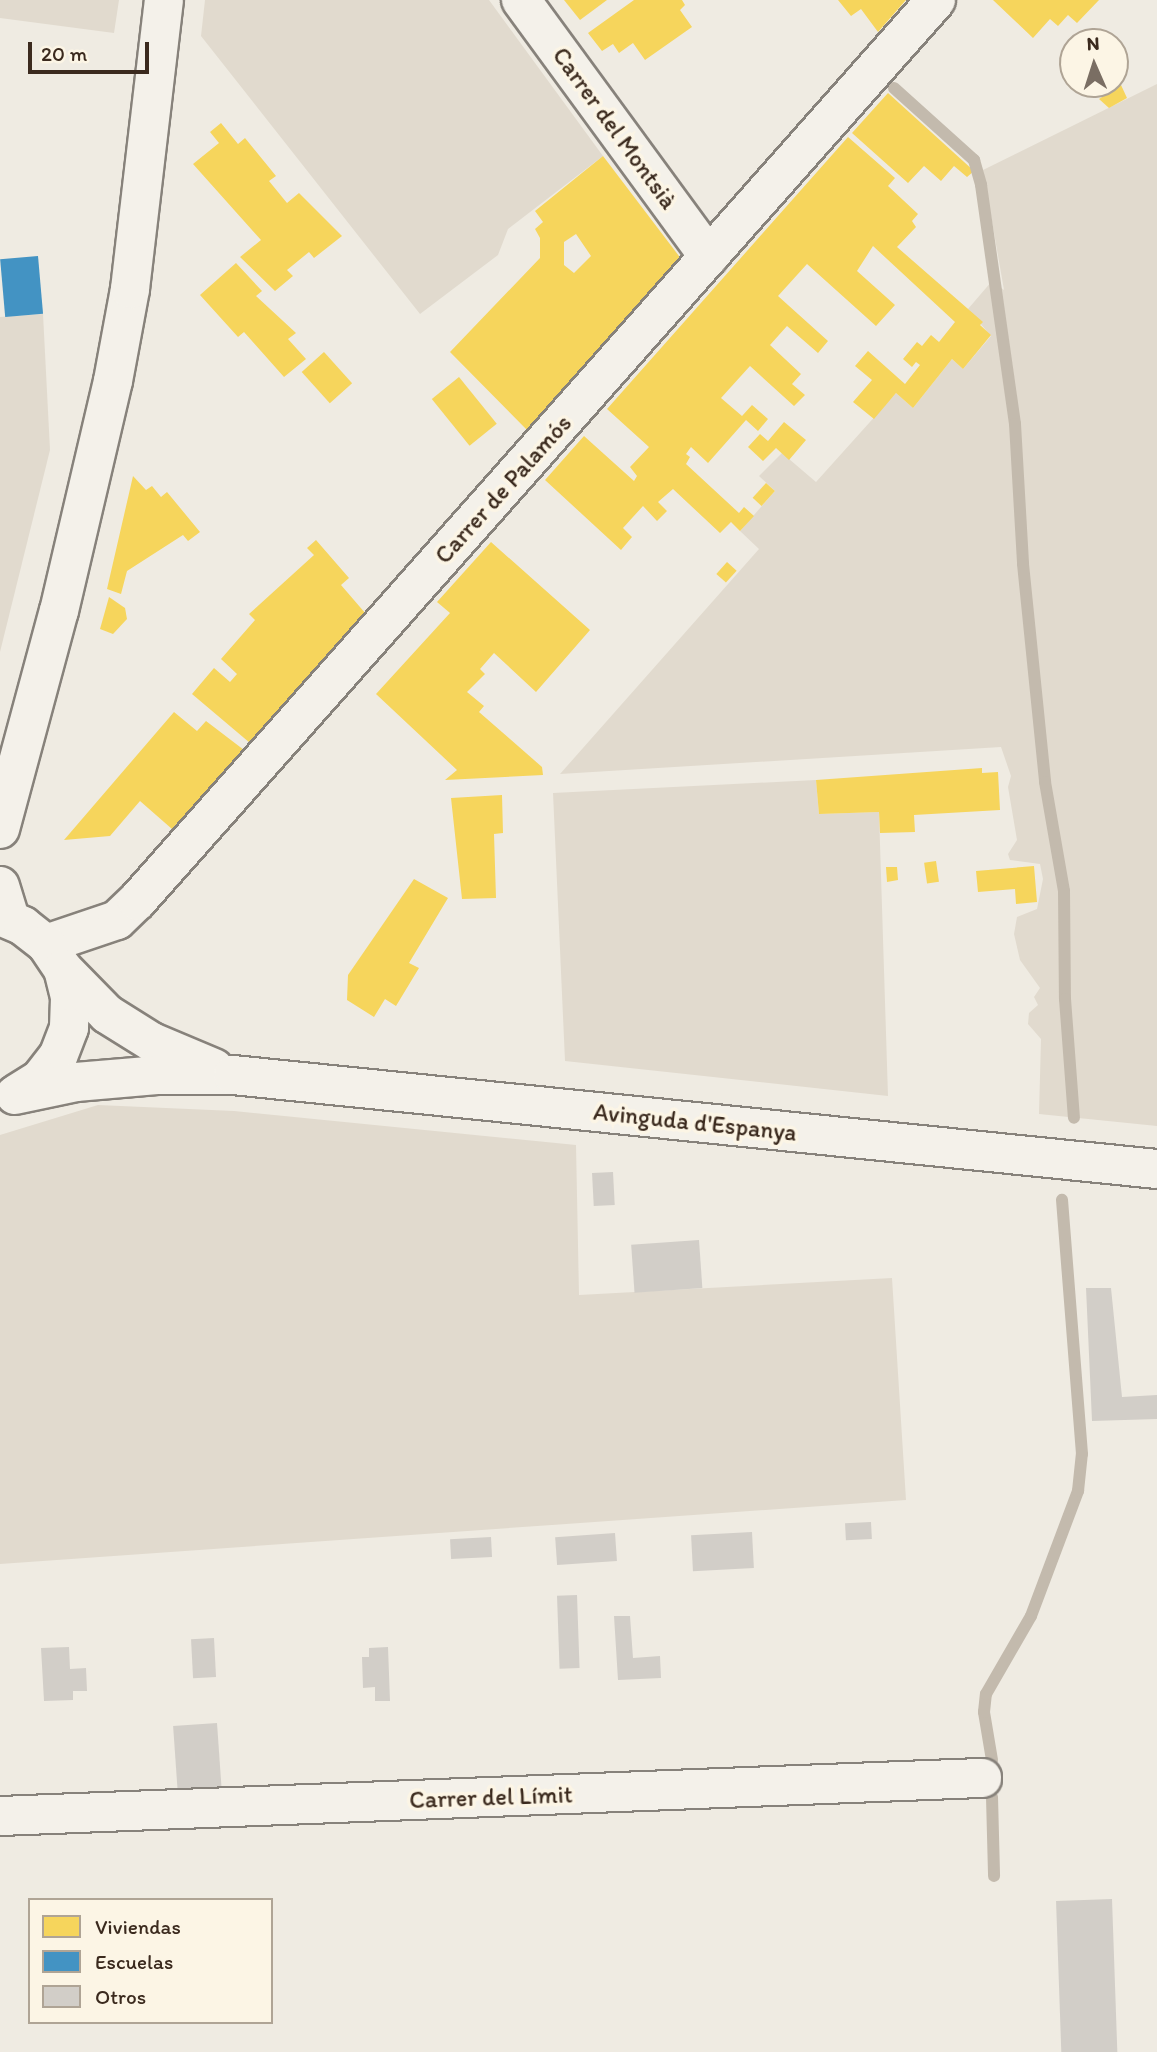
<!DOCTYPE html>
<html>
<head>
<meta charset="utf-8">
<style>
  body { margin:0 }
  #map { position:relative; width:1157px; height:2052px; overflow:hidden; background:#efebe2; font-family:Itim,sans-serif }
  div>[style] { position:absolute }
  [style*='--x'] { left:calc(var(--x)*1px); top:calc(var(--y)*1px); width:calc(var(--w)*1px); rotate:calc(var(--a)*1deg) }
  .green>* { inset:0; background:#e1dace }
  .homes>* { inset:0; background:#f6d55c; transform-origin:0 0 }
  .schools>* { inset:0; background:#4393c3; transform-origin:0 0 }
  .stream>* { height:12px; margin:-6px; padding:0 6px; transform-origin:6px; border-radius:6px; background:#c3baad }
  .building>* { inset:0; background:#d2cec8; transform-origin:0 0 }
  .roads { filter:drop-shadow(2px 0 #87827b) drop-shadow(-2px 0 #87827b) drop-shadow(0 2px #87827b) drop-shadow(0 -2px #87827b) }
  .minor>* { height:38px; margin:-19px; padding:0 19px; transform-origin:19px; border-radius:19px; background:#f4f1ea }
  .tertiary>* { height:38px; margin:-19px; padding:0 19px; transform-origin:19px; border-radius:19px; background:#f4f1ea }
  .secondary>* { height:38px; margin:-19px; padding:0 19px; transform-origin:19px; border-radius:19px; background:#f4f1ea }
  span { translate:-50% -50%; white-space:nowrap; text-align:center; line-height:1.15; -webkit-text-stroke:7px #fcf5e5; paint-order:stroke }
  .street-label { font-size:24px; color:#3b2a1e }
  .legend { position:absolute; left:28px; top:1898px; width:245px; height:126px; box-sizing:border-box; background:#fcf5e5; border:2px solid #afa495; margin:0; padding:9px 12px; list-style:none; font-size:21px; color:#3b2a1e }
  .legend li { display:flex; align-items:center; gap:14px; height:35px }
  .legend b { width:35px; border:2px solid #afa495 }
  .north { position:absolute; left:1059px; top:28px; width:70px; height:70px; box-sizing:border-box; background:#fcf5e5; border:2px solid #afa495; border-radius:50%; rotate:357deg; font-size:19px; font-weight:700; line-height:28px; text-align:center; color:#3b2a1e }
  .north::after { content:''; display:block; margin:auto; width:24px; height:32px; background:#7a6e63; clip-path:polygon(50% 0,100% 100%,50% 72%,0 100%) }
  .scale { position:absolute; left:28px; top:42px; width:121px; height:32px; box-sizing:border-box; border:4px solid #3b2a1e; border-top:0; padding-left:9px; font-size:21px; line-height:24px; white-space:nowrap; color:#3b2a1e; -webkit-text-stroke:5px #fcf5e5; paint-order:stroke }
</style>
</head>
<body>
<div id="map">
  <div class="green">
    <div style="clip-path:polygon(0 0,119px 0,114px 33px,0 18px)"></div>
    <div style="clip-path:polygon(205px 0,489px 0,603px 156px,508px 229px,498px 255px,420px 314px,201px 36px)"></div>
    <div style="clip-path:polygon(1157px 84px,1157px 1126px,1039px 1114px,1041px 1039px,1028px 1024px,1029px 1013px,1038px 1005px,1034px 997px,1040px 988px,1020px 960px,1014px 934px,1017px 917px,1037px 909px,1043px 879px,1040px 864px,1010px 860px,1008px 854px,1017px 840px,1008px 787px,1011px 776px,1001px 747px,560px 774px,759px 549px,740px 531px,775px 491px,759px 476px,782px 453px,816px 482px,896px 393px,913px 408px,952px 359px,963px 369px,991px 336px,968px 309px,992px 281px,1004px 290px,983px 170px)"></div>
    <div style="clip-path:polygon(43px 314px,50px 450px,0 652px,0 317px)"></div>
    <div style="clip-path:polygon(816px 780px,819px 814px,879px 812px,888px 1096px,565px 1061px,553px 793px)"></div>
    <div style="clip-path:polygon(98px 1105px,234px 1111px,576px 1145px,579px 1295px,892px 1278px,906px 1500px,0 1564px,0 1135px)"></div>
  </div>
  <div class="homes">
    <div style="clip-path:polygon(564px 0,607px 0,580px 20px)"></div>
    <div style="clip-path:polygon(634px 0,682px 0,685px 5px,680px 10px,692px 27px,645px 60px,633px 43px,619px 53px,613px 44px,602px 51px,588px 33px)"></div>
    <div style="clip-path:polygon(838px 0,906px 0,878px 32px,861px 9px,851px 16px)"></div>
    <div style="clip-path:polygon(993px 0,1099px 0,1077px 23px,1068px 15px,1058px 26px,1050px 19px,1033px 38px)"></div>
    <div style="clip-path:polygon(1121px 85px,1127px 98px,1109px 108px,1099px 99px)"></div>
    <div style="clip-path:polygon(888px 93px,974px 171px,967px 177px,954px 166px,941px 181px,924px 166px,908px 183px,852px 133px)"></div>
    <div style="clip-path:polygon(221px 123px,238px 144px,245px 138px,276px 176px,269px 181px,287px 203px,299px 193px,342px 236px,314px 258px,309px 252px,287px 270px,293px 276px,275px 291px,240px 257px,261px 240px,193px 164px,219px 143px,210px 132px)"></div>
    <div style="clip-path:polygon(848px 137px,895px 178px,888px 186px,918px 214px,912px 221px,916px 227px,897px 247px,983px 322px,980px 325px,991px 335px,963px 369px,952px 359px,913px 408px,896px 393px,874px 419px,853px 402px,872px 380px,855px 366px,868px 351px,905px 384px,920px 365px,916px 362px,912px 367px,903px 359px,917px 342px,922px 346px,931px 335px,939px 342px,955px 322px,873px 246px,857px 271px,895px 305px,876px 326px,807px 264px,778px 296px,828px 341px,818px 353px,787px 326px,770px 345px,801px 374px,792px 384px,805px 395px,794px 406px,750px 366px,721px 398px,742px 416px,752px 405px,768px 419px,758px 431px,746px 420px,708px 463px,691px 447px,686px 454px,690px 457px,686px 464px,739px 513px,744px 507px,754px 516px,740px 531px,731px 522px,720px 533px,673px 489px,658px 502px,667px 511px,657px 521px,643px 506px,623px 528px,632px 537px,621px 550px,545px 480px,584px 436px,634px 481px,637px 476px,630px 467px,649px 447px,607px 409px)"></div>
    <div style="clip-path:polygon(evenodd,603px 156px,682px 260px,527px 430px,450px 352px,540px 258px,540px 238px,535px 229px,543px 222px,535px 211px,603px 156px,576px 234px,591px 256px,574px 273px,564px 265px,564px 242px,576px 234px)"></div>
    <div style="clip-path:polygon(236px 263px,262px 291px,256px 296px,296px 333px,288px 339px,306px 359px,284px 377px,244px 332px,238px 337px,200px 295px)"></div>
    <div style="left:324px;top:352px;width:42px;height:30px;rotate:48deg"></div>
    <div style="left:459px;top:377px;width:60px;height:35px;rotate:51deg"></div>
    <div style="clip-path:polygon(784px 422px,806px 440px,789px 460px,776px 448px,763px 461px,748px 447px,760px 434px,768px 441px)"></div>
    <div style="clip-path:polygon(133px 476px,146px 490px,152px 486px,161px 497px,167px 492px,200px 532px,188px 541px,183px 535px,127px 571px,121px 594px,107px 589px)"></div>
    <div style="left:766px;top:483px;width:12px;height:20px;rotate:42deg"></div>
    <div style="clip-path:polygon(316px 540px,349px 578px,341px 585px,366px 614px,250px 743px,192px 694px,214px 668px,230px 682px,237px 674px,221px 659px,255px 620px,249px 614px,314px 555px,307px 548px)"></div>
    <div style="clip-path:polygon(491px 542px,590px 630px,536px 692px,494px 653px,480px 669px,485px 674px,467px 692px,484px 706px,479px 712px,542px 767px,543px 775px,445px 780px,457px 770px,376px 694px,450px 613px,437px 602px)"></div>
    <div style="left:727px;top:562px;width:13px;height:16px;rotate:42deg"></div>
    <div style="clip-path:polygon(109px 597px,125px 608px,127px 619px,113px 634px,100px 629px)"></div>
    <div style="clip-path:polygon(174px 712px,197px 731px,206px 721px,244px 750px,172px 829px,140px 801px,110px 836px,64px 840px)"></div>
    <div style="clip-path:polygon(982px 768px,982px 773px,998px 772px,1000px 810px,914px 815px,915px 832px,880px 833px,879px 812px,819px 814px,816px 780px)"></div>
    <div style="clip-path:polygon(502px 795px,503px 833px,494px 834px,496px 898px,462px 899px,451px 798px)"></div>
    <div style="left:936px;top:861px;width:21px;height:12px;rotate:82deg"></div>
    <div style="clip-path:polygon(1034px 866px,1037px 902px,1016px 904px,1015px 889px,978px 892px,976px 871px)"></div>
    <div style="clip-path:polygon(886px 867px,897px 867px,898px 880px,887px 882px)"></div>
    <div style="clip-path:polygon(414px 879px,448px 898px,409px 963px,419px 968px,396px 1006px,385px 999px,374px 1017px,347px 1000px,348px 975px)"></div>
  </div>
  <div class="schools">
    <div style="left:38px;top:256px;width:58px;height:38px;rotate:85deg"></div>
  </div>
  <div class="stream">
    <div style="--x:894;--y:88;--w:108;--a:42"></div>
    <div style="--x:974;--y:160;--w:26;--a:74"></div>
    <div style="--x:981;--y:185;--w:241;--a:81.9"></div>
    <div style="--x:1015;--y:424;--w:140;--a:86.7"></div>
    <div style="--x:1023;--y:564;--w:219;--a:84.2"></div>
    <div style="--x:1045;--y:782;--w:111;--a:80.1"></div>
    <div style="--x:1064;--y:891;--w:108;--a:89.5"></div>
    <div style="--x:1065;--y:999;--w:119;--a:85.7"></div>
    <div style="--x:992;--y:1760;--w:49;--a:-99.5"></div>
    <div style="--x:984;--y:1712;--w:18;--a:-84"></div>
    <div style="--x:986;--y:1694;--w:90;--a:-60"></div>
    <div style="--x:1031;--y:1616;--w:134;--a:-69.4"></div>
    <div style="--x:1078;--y:1491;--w:37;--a:-84"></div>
    <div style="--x:1082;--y:1454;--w:255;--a:-94.5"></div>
    <div style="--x:992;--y:1797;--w:79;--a:88.5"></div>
  </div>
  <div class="building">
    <div style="left:613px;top:1172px;width:33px;height:21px;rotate:87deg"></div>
    <div style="left:699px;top:1240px;width:48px;height:68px;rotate:86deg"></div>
    <div style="clip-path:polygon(1086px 1288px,1111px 1288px,1122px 1397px,1157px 1395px,1157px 1419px,1092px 1421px)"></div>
    <div style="left:871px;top:1522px;width:17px;height:26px;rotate:87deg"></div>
    <div style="left:752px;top:1532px;width:36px;height:61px;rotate:87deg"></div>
    <div style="left:615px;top:1533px;width:28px;height:60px;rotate:86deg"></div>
    <div style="left:491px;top:1537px;width:20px;height:41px;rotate:87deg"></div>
    <div style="left:577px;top:1595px;width:73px;height:20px;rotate:88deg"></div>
    <div style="clip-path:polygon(614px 1616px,630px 1616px,633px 1658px,660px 1656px,661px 1678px,618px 1680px)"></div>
    <div style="left:214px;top:1638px;width:39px;height:23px;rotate:87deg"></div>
    <div style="clip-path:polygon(69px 1647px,70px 1669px,86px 1668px,87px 1691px,73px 1691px,73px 1700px,44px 1701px,41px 1648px)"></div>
    <div style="clip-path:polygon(388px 1647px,390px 1701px,375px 1701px,375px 1687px,363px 1688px,362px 1657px,369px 1657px,369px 1648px)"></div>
    <div style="left:217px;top:1723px;width:68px;height:44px;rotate:86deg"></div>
    <div style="left:1112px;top:1899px;width:153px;height:56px;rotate:88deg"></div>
  </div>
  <div class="roads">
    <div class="minor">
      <div style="--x:521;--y:0;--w:318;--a:53.8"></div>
      <div style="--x:0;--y:886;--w:34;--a:73"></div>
      <div style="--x:46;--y:944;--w:75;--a:-18.7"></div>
      <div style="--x:117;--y:920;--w:28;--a:-44"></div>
      <div style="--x:137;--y:901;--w:1204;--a:-48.43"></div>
      <div style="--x:0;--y:1816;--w:983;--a:-2.22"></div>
    </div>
    <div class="tertiary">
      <div style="--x:0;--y:829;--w:226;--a:-74.9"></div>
      <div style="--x:59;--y:611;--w:236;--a:-76.8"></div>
      <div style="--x:113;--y:381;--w:94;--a:-79.5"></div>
      <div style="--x:130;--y:289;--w:291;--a:-83.3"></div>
    </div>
    <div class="secondary">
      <div style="--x:0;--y:916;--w:25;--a:23"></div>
      <div style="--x:23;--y:926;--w:29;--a:38"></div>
      <div style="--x:46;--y:944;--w:30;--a:56"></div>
      <div style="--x:63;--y:969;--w:30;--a:76"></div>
      <div style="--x:70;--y:998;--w:30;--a:92"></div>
      <div style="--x:69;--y:1028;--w:30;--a:111"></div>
      <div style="--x:58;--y:1056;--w:29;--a:128"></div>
      <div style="--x:40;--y:1079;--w:26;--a:148"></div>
      <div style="--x:63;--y:969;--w:63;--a:45.6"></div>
      <div style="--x:107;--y:1014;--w:53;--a:31.9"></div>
      <div style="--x:152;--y:1042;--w:67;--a:22.8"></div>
      <div style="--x:15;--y:1095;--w:62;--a:-12"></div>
      <div style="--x:76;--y:1082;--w:81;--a:-4.9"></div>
      <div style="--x:157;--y:1075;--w:76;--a:0"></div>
      <div style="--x:233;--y:1075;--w:929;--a:5.81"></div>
    </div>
  </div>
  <div class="street-label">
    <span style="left:615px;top:128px;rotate:54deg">Carrer del Montsià</span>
    <span style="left:503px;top:489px;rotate:-48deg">Carrer de Palamós</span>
    <span style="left:695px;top:1122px;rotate:6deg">Avinguda d'Espanya</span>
    <span style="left:491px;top:1797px;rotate:-2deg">Carrer del Límit</span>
  </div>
  <ul class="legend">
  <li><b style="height:19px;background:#f6d55c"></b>Viviendas</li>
  <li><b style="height:19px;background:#4393c3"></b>Escuelas</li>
  <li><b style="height:19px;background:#d2cec8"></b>Otros</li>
  </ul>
  <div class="north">N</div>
  <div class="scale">20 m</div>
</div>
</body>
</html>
